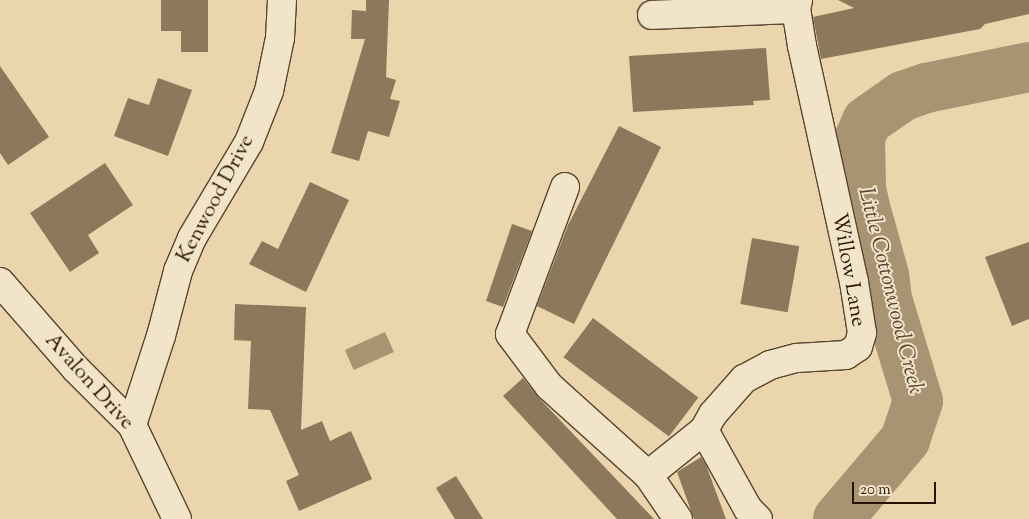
<!DOCTYPE html>
<html>
<head>
<meta charset="utf-8">
<style>
  body { margin:0 }
  #map { position:relative; width:1029px; height:519px; overflow:hidden; background:#ebd5ac; font-family:"Sorts Mill Goudy",serif }
  div>[style] { position:absolute }
  [style*='--x'] { left:calc(var(--x)*1px); top:calc(var(--y)*1px); width:calc(var(--w)*1px); rotate:calc(var(--a)*1deg) }
  .water>* { inset:0; background:#a89473; transform-origin:0 0 }
  .river>* { height:50px; margin:-25px; padding:0 25px; transform-origin:25px; border-radius:25px; background:#a89473 }
  .building>* { inset:0; background:#8c795c; transform-origin:0 0 }
  .roads { filter:drop-shadow(1px 0 #57452f) drop-shadow(-1px 0 #57452f) drop-shadow(0 1px #57452f) drop-shadow(0 -1px #57452f) }
  .minor>* { height:28px; margin:-14px; padding:0 14px; transform-origin:14px; border-radius:14px; background:#f2e4c9 }
  span { translate:-50% -50%; white-space:nowrap; text-align:center; line-height:1.15; -webkit-text-stroke:4px #f2e4c9; paint-order:stroke }
  .street-label { font-size:21px; color:#261505 }
  .water-label { font-size:22px; color:#5a4831; font-style:italic }
  .scale { position:absolute; left:852px; top:482px; width:84px; height:22px; box-sizing:border-box; border:2px solid #261505; border-top:0; padding-left:6px; font-size:15px; line-height:18px; white-space:nowrap; color:#261505; -webkit-text-stroke:4px #f2e4c9; paint-order:stroke }
</style>
</head>
<body>
<div id="map">
  <div class="water">
    <div style="left:385px;top:332px;width:22px;height:44px;rotate:66deg"></div>
  </div>
  <div class="river">
    <div style="--x:838;--y:519;--w:104;--a:-49.7"></div>
    <div style="--x:905;--y:440;--w:41;--a:-71.6"></div>
    <div style="--x:918;--y:401;--w:107;--a:-106.9"></div>
    <div style="--x:887;--y:299;--w:24;--a:-97"></div>
    <div style="--x:884;--y:275;--w:71;--a:-105.6"></div>
    <div style="--x:865;--y:207;--w:19;--a:-102"></div>
    <div style="--x:861;--y:188;--w:51;--a:-91.1"></div>
    <div style="--x:860;--y:137;--w:17;--a:-66"></div>
    <div style="--x:867;--y:121;--w:44;--a:-34.8"></div>
    <div style="--x:903;--y:96;--w:24;--a:-19"></div>
    <div style="--x:926;--y:88;--w:105;--a:-11.5"></div>
  </div>
  <div class="building">
    <div style="clip-path:polygon(161px 0,208px 0,208px 52px,181px 52px,181px 31px,161px 31px)"></div>
    <div style="clip-path:polygon(366px 0,389px 0,386px 77px,396px 80px,390px 99px,400px 101px,389px 137px,368px 131px,359px 161px,331px 153px,365px 39px,351px 39px,352px 10px,366px 11px)"></div>
    <div style="clip-path:polygon(838px 0,1029px 0,1029px 14px,985px 24px,980px 29px,821px 59px,813px 17px,854px 8px)"></div>
    <div style="clip-path:polygon(766px 48px,770px 100px,753px 101px,754px 105px,633px 112px,629px 56px)"></div>
    <div style="clip-path:polygon(0 66px,49px 137px,8px 165px,0 153px)"></div>
    <div style="clip-path:polygon(158px 78px,192px 90px,168px 156px,114px 136px,128px 98px,149px 105px)"></div>
    <div style="clip-path:polygon(619px 126px,661px 147px,574px 324px,537px 306px,568px 225px)"></div>
    <div style="clip-path:polygon(105px 163px,133px 205px,88px 235px,99px 253px,70px 272px,30px 213px)"></div>
    <div style="clip-path:polygon(310px 182px,349px 200px,306px 292px,249px 264px,262px 241px,278px 249px)"></div>
    <div style="clip-path:polygon(512px 224px,532px 231px,503px 307px,486px 301px)"></div>
    <div style="left:752px;top:238px;width:48px;height:67px;rotate:10deg"></div>
    <div style="clip-path:polygon(1029px 242px,1029px 319px,1012px 326px,985px 257px)"></div>
    <div style="clip-path:polygon(235px 304px,306px 307px,301px 430px,322px 421px,330px 441px,351px 431px,372px 479px,299px 511px,286px 481px,299px 475px,270px 410px,248px 409px,251px 341px,234px 340px)"></div>
    <div style="left:593px;top:318px;width:132px;height:49px;rotate:37deg"></div>
    <div style="clip-path:polygon(523px 378px,539px 398px,654px 519px,617px 519px,503px 396px)"></div>
    <div style="clip-path:polygon(701px 457px,706px 465px,726px 519px,694px 519px,677px 472px)"></div>
    <div style="clip-path:polygon(456px 476px,483px 519px,455px 519px,436px 488px)"></div>
  </div>
  <div class="roads">
    <div class="minor">
      <div style="--x:652;--y:15;--w:144;--a:-2.4"></div>
      <div style="--x:565;--y:187;--w:157;--a:110.5"></div>
      <div style="--x:510;--y:334;--w:65;--a:53.1"></div>
      <div style="--x:549;--y:386;--w:133;--a:42"></div>
      <div style="--x:648;--y:475;--w:53;--a:55.7"></div>
      <div style="--x:0;--y:282;--w:116;--a:48.9"></div>
      <div style="--x:76;--y:369;--w:79;--a:45"></div>
      <div style="--x:132;--y:425;--w:104;--a:64.4"></div>
      <div style="--x:132;--y:425;--w:94;--a:-72"></div>
      <div style="--x:161;--y:336;--w:67;--a:-75.3"></div>
      <div style="--x:178;--y:271;--w:36;--a:-67"></div>
      <div style="--x:192;--y:238;--w:112;--a:-59.3"></div>
      <div style="--x:249;--y:142;--w:55;--a:-68.6"></div>
      <div style="--x:269;--y:91;--w:54;--a:-78.3"></div>
      <div style="--x:280;--y:38;--w:38;--a:-87"></div>
      <div style="--x:704;--y:430;--w:90;--a:60.9"></div>
      <div style="--x:748;--y:509;--w:14;--a:45"></div>
      <div style="--x:648;--y:475;--w:72;--a:-38.8"></div>
      <div style="--x:704;--y:430;--w:18;--a:-61"></div>
      <div style="--x:713;--y:414;--w:47;--a:-48.5"></div>
      <div style="--x:744;--y:379;--w:30;--a:-28"></div>
      <div style="--x:770;--y:365;--w:28;--a:-15"></div>
      <div style="--x:797;--y:358;--w:49;--a:-3.5"></div>
      <div style="--x:846;--y:355;--w:14;--a:-34"></div>
      <div style="--x:858;--y:347;--w:15;--a:-74"></div>
      <div style="--x:862;--y:333;--w:52;--a:-98.9"></div>
      <div style="--x:854;--y:282;--w:242;--a:-102.4"></div>
      <div style="--x:802;--y:46;--w:37;--a:-99"></div>
      <div style="--x:796;--y:9;--w:9;--a:-77"></div>
    </div>
  </div>
  <div class="street-label">
    <span style="left:216px;top:199px;rotate:-62deg">Kenwood Drive</span>
    <span style="left:848px;top:270px;rotate:80deg">Willow Lane</span>
    <span style="left:89px;top:382px;rotate:48deg">Avalon Drive</span>
  </div>
  <div class="water-label">
    <span style="left:889px;top:291px;rotate:76deg">Little Cottonwood Creek</span>
  </div>
  <div class="scale">20 m</div>
</div>
</body>
</html>
